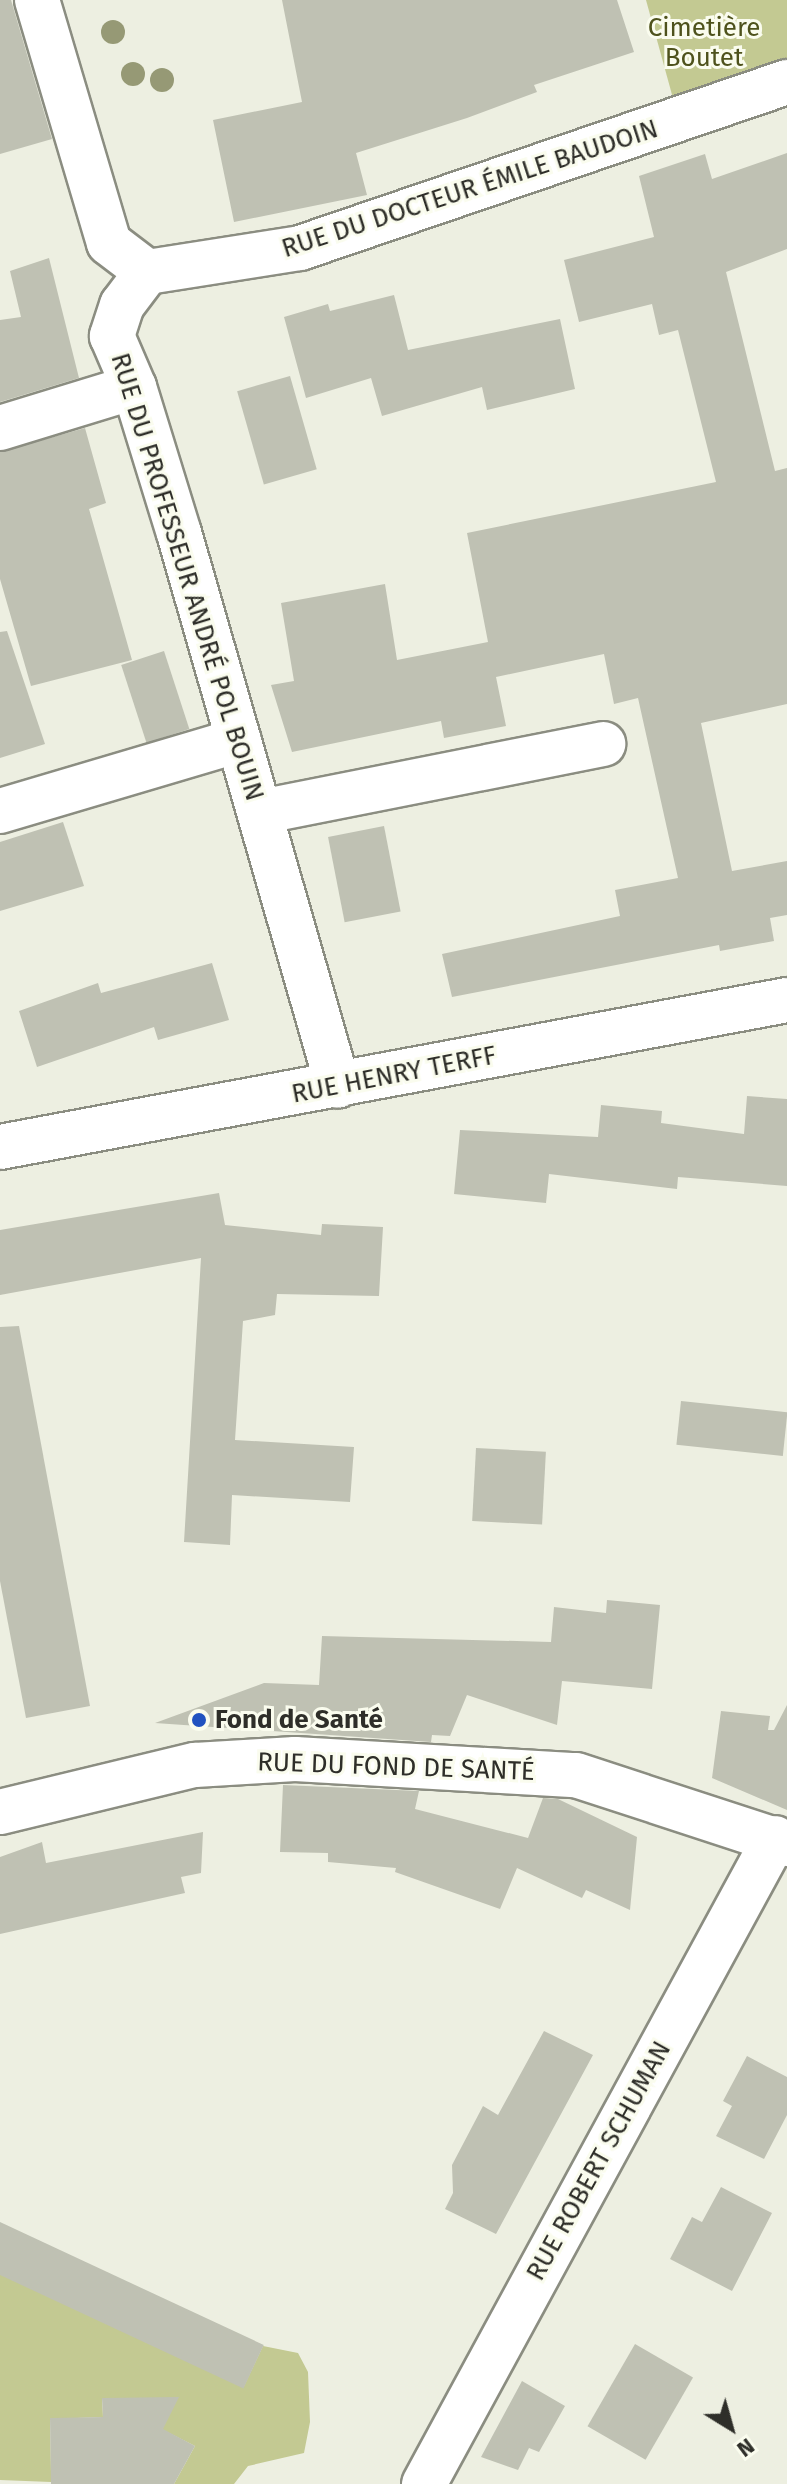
<!DOCTYPE html>
<html>
<head>
<meta charset="utf-8">
<style>
  body { margin:0 }
  #map { position:relative; width:787px; height:2484px; overflow:hidden; background:#edefe1; font-family:"Fira Sans",sans-serif }
  div>[style] { position:absolute }
  [style*='--x'] { left:calc(var(--x)*1px); top:calc(var(--y)*1px); width:calc(var(--w)*1px); rotate:calc(var(--a)*1deg) }
  .green>* { inset:0; background:#c3c992 }
  .building>* { inset:0; background:#bfc1b3; transform-origin:0 0 }
  .roads { filter:drop-shadow(2px 0 #8b8d81) drop-shadow(-2px 0 #8b8d81) drop-shadow(0 2px #8b8d81) drop-shadow(0 -2px #8b8d81) }
  .minor>* { height:44px; margin:-22px; padding:0 22px; transform-origin:22px; border-radius:22px; background:#fff }
  .trees>* { width:24px; height:24px; margin:-12px; border-radius:50%; background:#969975 }
  .dots>* { width:22px; height:22px; translate:-50% -50%; box-sizing:border-box; border:4px solid #fafcee; border-radius:50% }
  span { translate:-50% -50%; white-space:nowrap; text-align:center; line-height:1.15; -webkit-text-stroke:6px #fafcee; paint-order:stroke }
  .park-label { font-size:26px; color:#4e521c }
  .street-label { font-size:26px; color:#2e2e29 }
  .poi-label { font-size:26px; color:#2e2e29; font-weight:700 }
  .left { translate:0 -50%; text-align:left }
  .north { position:absolute; left:691px; top:2388px; width:80px; height:80px; -webkit-text-stroke:6px #fafcee; paint-order:stroke; rotate:143deg; font-size:22px; font-weight:700; line-height:32px; text-align:center; color:#2e2e29 }
  .north::after { content:''; display:block; margin:auto; width:28px; height:36px; background:#2e2e29; clip-path:polygon(50% 0,100% 100%,50% 72%,0 100%) }
</style>
</head>
<body>
<div id="map">
  <div class="green">
    <div style="clip-path:polygon(646px 0,787px 0,787px 59px,674px 102px)"></div>
    <div style="clip-path:polygon(0 2271px,244px 2386px,263px 2346px,298px 2353px,308px 2372px,310px 2422px,304px 2453px,248px 2466px,234px 2484px,174px 2484px,195px 2446px,102px 2399px,103px 2417px,50px 2419px,51px 2472px,102px 2484px,0 2480px)"></div>
  </div>
  <div class="building">
    <div style="clip-path:polygon(0 0,11px 0,52px 139px,0 154px)"></div>
    <div style="clip-path:polygon(282px 0,617px 0,634px 52px,534px 85px,537px 92px,467px 118px,356px 153px,367px 195px,234px 222px,213px 120px,302px 102px)"></div>
    <div style="clip-path:polygon(787px 153px,787px 249px,726px 272px,775px 471px,787px 468px,787px 704px,701px 723px,732px 871px,787px 861px,787px 915px,770px 918px,774px 941px,720px 951px,719px 945px,452px 997px,442px 954px,620px 916px,615px 890px,678px 878px,638px 698px,614px 704px,604px 654px,496px 677px,506px 726px,444px 738px,441px 721px,292px 752px,271px 685px,294px 681px,281px 603px,385px 584px,397px 660px,488px 642px,467px 533px,716px 482px,678px 330px,659px 335px,652px 304px,579px 322px,564px 260px,654px 237px,639px 176px,705px 154px,712px 179px)"></div>
    <div style="clip-path:polygon(49px 258px,79px 378px,0 402px,0 320px,21px 317px,10px 271px)"></div>
    <div style="clip-path:polygon(394px 295px,408px 350px,560px 319px,575px 389px,487px 410px,482px 387px,382px 416px,371px 378px,306px 398px,284px 317px,328px 304px,330px 311px)"></div>
    <div style="left:290px;top:376px;width:97px;height:55px;rotate:74deg"></div>
    <div style="clip-path:polygon(85px 428px,106px 503px,89px 509px,132px 660px,31px 686px,0 579px,0 452px)"></div>
    <div style="clip-path:polygon(7px 631px,45px 744px,0 758px,0 632px)"></div>
    <div style="left:164px;top:651px;width:82px;height:45px;rotate:72deg"></div>
    <div style="clip-path:polygon(63px 822px,84px 886px,0 911px,0 842px)"></div>
    <div style="left:384px;top:826px;width:87px;height:57px;rotate:79deg"></div>
    <div style="clip-path:polygon(212px 963px,229px 1020px,158px 1040px,154px 1027px,37px 1067px,19px 1011px,98px 983px,101px 993px)"></div>
    <div style="clip-path:polygon(747px 1096px,787px 1099px,787px 1186px,678px 1177px,677px 1189px,549px 1174px,546px 1203px,454px 1194px,460px 1130px,598px 1137px,601px 1105px,662px 1111px,661px 1123px,744px 1134px)"></div>
    <div style="clip-path:polygon(219px 1193px,225px 1225px,321px 1235px,322px 1224px,383px 1227px,379px 1296px,277px 1294px,275px 1315px,243px 1321px,235px 1440px,354px 1447px,350px 1502px,232px 1495px,230px 1545px,184px 1542px,201px 1258px,0 1295px,0 1230px)"></div>
    <div style="clip-path:polygon(19px 1326px,90px 1706px,26px 1718px,0 1581px,0 1327px)"></div>
    <div style="left:681px;top:1401px;width:107px;height:44px;rotate:6deg"></div>
    <div style="left:476px;top:1448px;width:70px;height:73px;rotate:3deg"></div>
    <div style="clip-path:polygon(607px 1600px,660px 1605px,652px 1689px,562px 1681px,557px 1725px,467px 1695px,450px 1736px,432px 1735px,431px 1742px,155px 1723px,264px 1683px,319px 1685px,322px 1636px,551px 1642px,554px 1607px,606px 1613px)"></div>
    <div style="clip-path:polygon(787px 1705px,787px 1810px,712px 1778px,721px 1711px,770px 1716px,768px 1730px,774px 1730px)"></div>
    <div style="clip-path:polygon(283px 1785px,419px 1791px,415px 1809px,528px 1838px,543px 1798px,558px 1799px,637px 1837px,630px 1910px,586px 1890px,582px 1898px,517px 1868px,500px 1909px,395px 1872px,396px 1868px,328px 1862px,328px 1853px,280px 1852px)"></div>
    <div style="clip-path:polygon(203px 1832px,201px 1873px,181px 1877px,185px 1893px,0 1934px,0 1857px,42px 1842px,46px 1863px)"></div>
    <div style="clip-path:polygon(544px 2031px,593px 2055px,496px 2234px,445px 2209px,453px 2193px,452px 2165px,483px 2106px,498px 2115px)"></div>
    <div style="clip-path:polygon(747px 2056px,787px 2077px,787px 2115px,764px 2159px,716px 2136px,732px 2106px,723px 2101px)"></div>
    <div style="clip-path:polygon(721px 2187px,772px 2213px,732px 2291px,670px 2259px,692px 2217px,702px 2222px)"></div>
    <div style="left:0;top:2222px;width:291px;height:48px;rotate:25deg"></div>
    <div style="left:635px;top:2344px;width:67px;height:95px;rotate:30deg"></div>
    <div style="clip-path:polygon(522px 2381px,565px 2406px,539px 2452px,529px 2448px,518px 2470px,481px 2457px)"></div>
    <div style="clip-path:polygon(179px 2397px,163px 2429px,195px 2446px,174px 2484px,51px 2484px,50px 2418px,103px 2417px,102px 2398px)"></div>
  </div>
  <div class="roads">
    <div class="minor">
      <div style="--x:37;--y:0;--w:253;--a:73.5"></div>
      <div style="--x:109;--y:243;--w:48;--a:37.3"></div>
      <div style="--x:147;--y:272;--w:41;--a:127.1"></div>
      <div style="--x:122;--y:305;--w:33;--a:108"></div>
      <div style="--x:112;--y:336;--w:56;--a:66.7"></div>
      <div style="--x:134;--y:387;--w:153;--a:72.9"></div>
      <div style="--x:179;--y:533;--w:575;--a:73.96"></div>
      <div style="--x:147;--y:272;--w:155;--a:-8.9"></div>
      <div style="--x:300;--y:248;--w:515;--a:-18.82"></div>
      <div style="--x:0;--y:428;--w:140;--a:-17"></div>
      <div style="--x:0;--y:811;--w:249;--a:-16.5"></div>
      <div style="--x:260;--y:812;--w:350;--a:-11.2"></div>
      <div style="--x:0;--y:1147;--w:801;--a:-10.58"></div>
      <div style="--x:0;--y:1812;--w:201;--a:-13.6"></div>
      <div style="--x:195;--y:1765;--w:100;--a:-3.4"></div>
      <div style="--x:295;--y:1759;--w:281;--a:3.3"></div>
      <div style="--x:576;--y:1775;--w:222;--a:18.1"></div>
      <div style="--x:424;--y:2484;--w:735;--a:-61.48"></div>
    </div>
  </div>
  <div class="trees">
    <div style="left:113px;top:32px"></div>
    <div style="left:133px;top:74px"></div>
    <div style="left:162px;top:80px"></div>
  </div>
  <div class="dots">
    <div style="left:199px;top:1720px;background:#2152c0"></div>
  </div>
  <div class="park-label">
    <span style="left:704px;top:43px">Cimetière<br>Boutet</span>
  </div>
  <div class="street-label">
    <span style="left:470px;top:189px;rotate:-18deg">RUE DU DOCTEUR ÉMILE BAUDOIN</span>
    <span style="left:187px;top:577px;rotate:73deg">RUE DU PROFESSEUR ANDRÉ POL BOUIN</span>
    <span style="left:394px;top:1075px;rotate:-11deg">RUE HENRY TERFF</span>
    <span style="left:396px;top:1767px;rotate:2deg">RUE DU FOND DE SANTÉ</span>
    <span style="left:599px;top:2161px;rotate:-61deg">RUE ROBERT SCHUMAN</span>
  </div>
  <div class="poi-label">
    <span class="left" style="left:215px;top:1720px">Fond de Santé</span>
  </div>
  <div class="north">N</div>
</div>
</body>
</html>
